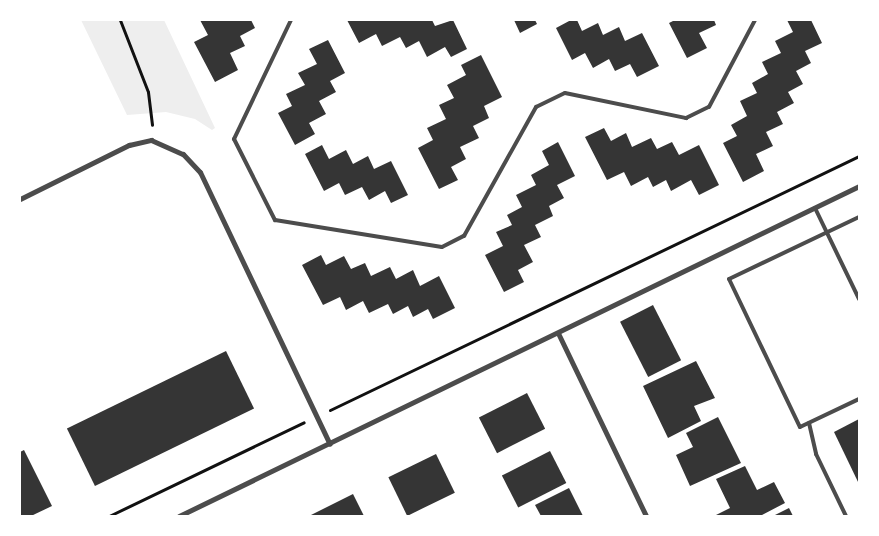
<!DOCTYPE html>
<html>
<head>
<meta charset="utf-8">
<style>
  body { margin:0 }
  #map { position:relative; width:879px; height:536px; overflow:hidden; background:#fff; font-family:Poppins,sans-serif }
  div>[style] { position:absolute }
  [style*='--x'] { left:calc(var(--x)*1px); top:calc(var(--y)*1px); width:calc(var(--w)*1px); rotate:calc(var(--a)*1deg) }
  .green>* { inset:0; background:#eee }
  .building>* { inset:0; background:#353535; transform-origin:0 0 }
  .path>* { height:3px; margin:-1.5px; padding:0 1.5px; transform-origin:1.5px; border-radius:1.5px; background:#111 }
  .service>* { height:4px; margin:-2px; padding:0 2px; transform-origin:2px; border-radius:2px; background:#4c4c4c }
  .minor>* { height:5px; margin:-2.5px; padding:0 2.5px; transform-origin:2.5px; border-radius:2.5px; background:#4c4c4c }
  span { translate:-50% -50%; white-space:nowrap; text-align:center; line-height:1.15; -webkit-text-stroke:4px #fff; paint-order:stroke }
  .frame { position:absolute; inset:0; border:21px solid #fff; pointer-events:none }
</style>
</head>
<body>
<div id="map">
  <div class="green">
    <div style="clip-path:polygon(81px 20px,164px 20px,215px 128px,212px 130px,195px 119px,166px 112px,127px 115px)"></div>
  </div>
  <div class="building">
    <div style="clip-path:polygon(200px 20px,251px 20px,255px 28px,240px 36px,245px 46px,230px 53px,238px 70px,215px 82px,194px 42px,208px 35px)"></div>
    <div style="clip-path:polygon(347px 20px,432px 20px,435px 26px,453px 20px,467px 49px,451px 57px,445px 47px,427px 57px,419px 41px,406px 48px,400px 37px,382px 46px,376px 34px,359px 43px)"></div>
    <div style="clip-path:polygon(514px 20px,535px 20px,537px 24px,520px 33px)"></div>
    <div style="clip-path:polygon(571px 20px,577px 20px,582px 31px,598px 23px,603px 35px,619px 27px,625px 41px,642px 33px,659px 66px,637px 77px,630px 64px,615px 71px,609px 59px,593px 68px,585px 53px,572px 60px,556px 28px)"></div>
    <div style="clip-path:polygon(675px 20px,714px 20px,716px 25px,699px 33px,707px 48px,687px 58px,669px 23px)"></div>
    <div style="clip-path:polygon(787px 20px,811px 20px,822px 43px,805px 51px,811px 63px,796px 71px,803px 84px,788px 92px,794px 103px,777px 112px,783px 124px,766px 132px,773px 146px,756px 154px,764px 171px,743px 182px,723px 143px,737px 136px,731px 125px,747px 116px,740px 101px,757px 93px,752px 83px,768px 74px,762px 62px,781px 53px,775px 41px,793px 32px)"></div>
    <div style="clip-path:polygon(328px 40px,345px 73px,330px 81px,336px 92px,319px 101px,326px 114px,309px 123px,315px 134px,295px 145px,278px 113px,292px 106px,286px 94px,305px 85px,298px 73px,317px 64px,309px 49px)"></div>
    <div style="clip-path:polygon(481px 55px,502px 97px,484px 106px,489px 118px,473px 126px,479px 138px,460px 147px,466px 159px,451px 167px,458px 180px,439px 189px,418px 148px,433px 140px,427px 128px,446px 119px,439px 105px,454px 98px,447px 85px,466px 75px,461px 65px)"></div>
    <div style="clip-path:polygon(604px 128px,611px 141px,626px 133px,632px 147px,651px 138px,657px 149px,672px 142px,679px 155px,699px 145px,719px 185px,699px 195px,691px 180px,671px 191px,666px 180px,653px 187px,648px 177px,631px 186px,624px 172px,607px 180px,585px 137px)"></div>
    <div style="clip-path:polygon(558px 142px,575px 176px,557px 185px,564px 198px,549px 206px,553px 216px,535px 225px,541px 237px,524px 245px,533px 262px,518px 270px,524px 282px,504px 292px,485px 255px,503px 246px,496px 232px,512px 225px,507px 215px,522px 207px,516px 195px,536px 185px,531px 175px,549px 165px,542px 151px)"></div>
    <div style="clip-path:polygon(322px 145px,329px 159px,346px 150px,353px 164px,368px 156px,374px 169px,391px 161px,408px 195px,391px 203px,385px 191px,369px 200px,362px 187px,345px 195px,339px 183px,324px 191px,305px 154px)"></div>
    <div style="clip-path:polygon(321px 255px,326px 265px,344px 256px,351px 269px,365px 263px,371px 276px,390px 267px,396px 279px,413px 270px,420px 286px,439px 276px,455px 308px,433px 319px,428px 309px,413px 317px,408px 306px,393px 314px,388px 304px,369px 313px,363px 301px,346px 310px,340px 297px,323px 305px,302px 265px)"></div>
    <div style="left:653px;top:305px;width:62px;height:37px;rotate:63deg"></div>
    <div style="left:226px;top:351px;width:64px;height:177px;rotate:64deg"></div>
    <div style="clip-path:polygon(696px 361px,715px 398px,694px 406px,701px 421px,668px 438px,643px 386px)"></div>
    <div style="left:527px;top:393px;width:40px;height:54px;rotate:63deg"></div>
    <div style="clip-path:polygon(718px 417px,741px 463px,690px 486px,676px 455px,693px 447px,686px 433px)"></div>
    <div style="clip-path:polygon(859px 419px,859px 484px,834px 432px)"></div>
    <div style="clip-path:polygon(24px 450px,52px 506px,31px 516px,20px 516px,20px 452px)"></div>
    <div style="left:550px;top:451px;width:36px;height:54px;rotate:63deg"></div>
    <div style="left:436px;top:454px;width:43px;height:53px;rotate:64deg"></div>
    <div style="clip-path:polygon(745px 466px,757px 490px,774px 482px,785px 503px,760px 516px,714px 516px,730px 508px,716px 479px)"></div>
    <div style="clip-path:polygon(569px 488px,583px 516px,541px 516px,535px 505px)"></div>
    <div style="clip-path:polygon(353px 494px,364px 516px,309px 516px)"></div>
    <div style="clip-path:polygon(789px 508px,793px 516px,773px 516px)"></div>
  </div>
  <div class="path">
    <div style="--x:120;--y:20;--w:77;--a:68.7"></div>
    <div style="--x:148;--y:92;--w:33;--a:83"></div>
    <div style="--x:330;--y:410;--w:587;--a:-25.65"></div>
    <div style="--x:109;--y:516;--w:216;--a:-25.7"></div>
  </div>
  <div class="service">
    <div style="--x:291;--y:20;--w:132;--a:115.6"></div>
    <div style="--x:234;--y:139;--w:91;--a:63.2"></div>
    <div style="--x:275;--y:220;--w:169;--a:9.2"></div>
    <div style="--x:442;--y:247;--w:25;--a:-27"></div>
    <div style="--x:464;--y:236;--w:148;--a:-60.8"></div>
    <div style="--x:536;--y:107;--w:32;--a:-26"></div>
    <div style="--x:565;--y:93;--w:124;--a:11.7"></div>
    <div style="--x:686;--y:118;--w:25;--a:-26"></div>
    <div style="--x:709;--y:107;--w:98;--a:-62.1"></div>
    <div style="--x:815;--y:208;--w:101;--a:64.2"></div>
    <div style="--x:859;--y:217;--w:144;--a:154.5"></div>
    <div style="--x:729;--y:279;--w:164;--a:64.4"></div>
    <div style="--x:800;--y:427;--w:65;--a:-25.4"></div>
    <div style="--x:809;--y:423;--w:32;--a:77"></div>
    <div style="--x:816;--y:454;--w:69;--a:64.2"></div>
  </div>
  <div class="minor">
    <div style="--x:20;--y:199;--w:122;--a:-26.4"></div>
    <div style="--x:129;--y:145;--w:23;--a:-13"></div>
    <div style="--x:151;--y:140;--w:35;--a:24"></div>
    <div style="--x:183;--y:154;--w:25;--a:47"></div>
    <div style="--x:200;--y:172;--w:301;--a:64.5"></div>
    <div style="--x:558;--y:333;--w:203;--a:64.3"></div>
    <div style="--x:179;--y:516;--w:756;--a:-25.89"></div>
  </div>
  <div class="frame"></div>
</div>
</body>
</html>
